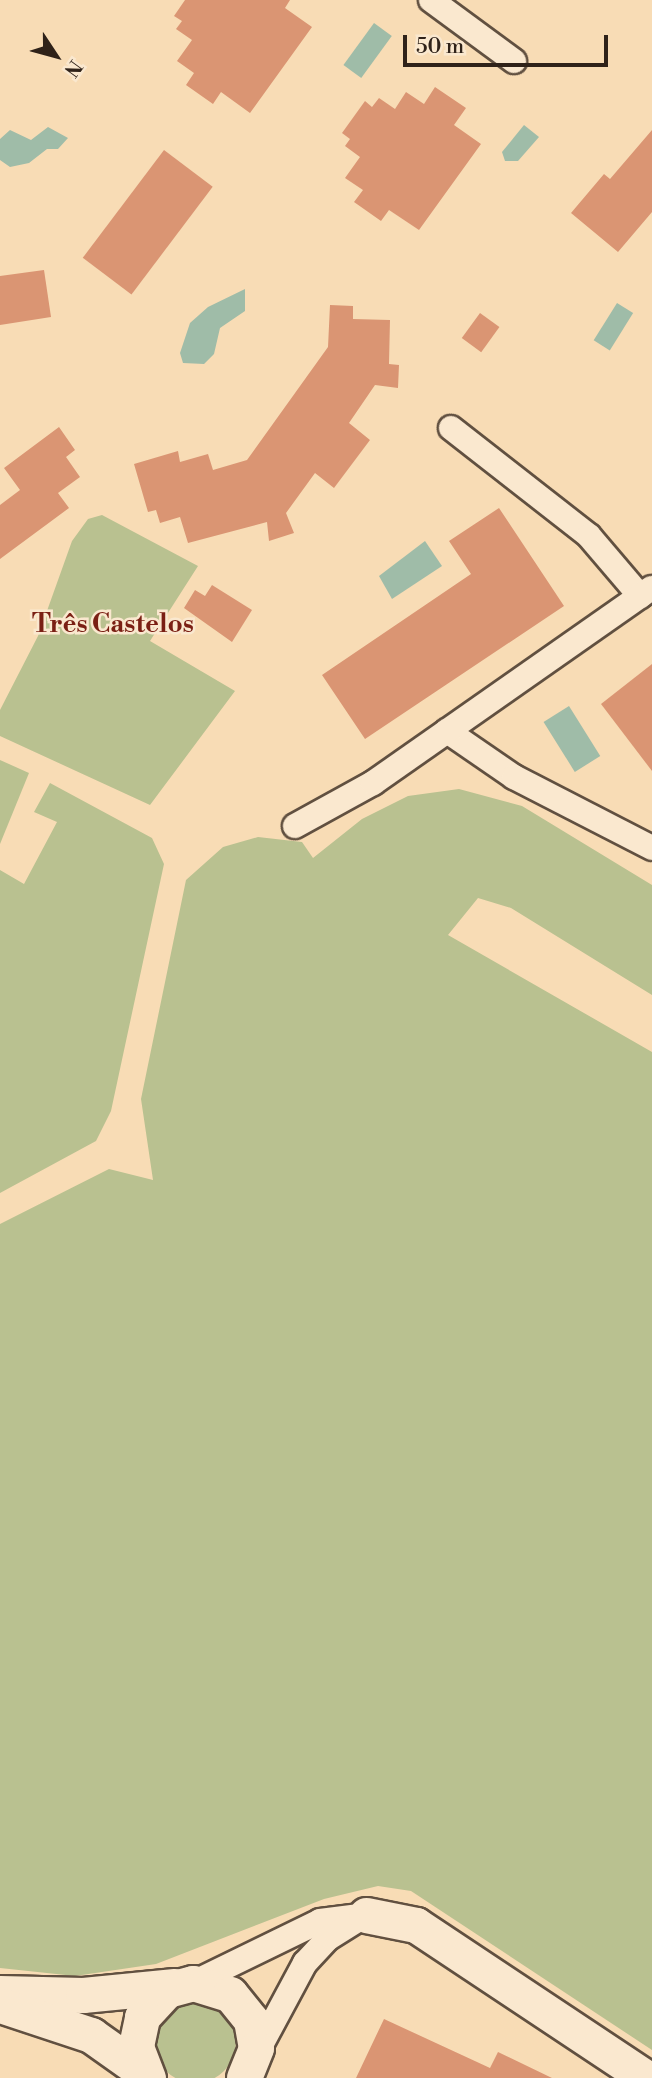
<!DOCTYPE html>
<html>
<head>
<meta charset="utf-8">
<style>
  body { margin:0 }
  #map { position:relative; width:652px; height:2078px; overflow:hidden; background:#f8dcb5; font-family:"Libre Bodoni",serif }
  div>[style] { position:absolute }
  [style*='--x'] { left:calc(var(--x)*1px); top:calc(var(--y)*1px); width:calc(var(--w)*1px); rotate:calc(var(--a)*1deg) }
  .green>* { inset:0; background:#b9c190 }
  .round { border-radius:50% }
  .water>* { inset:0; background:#9fbca8; transform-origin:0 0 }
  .building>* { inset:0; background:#da9573; transform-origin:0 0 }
  .roads { filter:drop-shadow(2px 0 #615040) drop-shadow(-2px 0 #615040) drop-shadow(0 2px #615040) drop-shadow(0 -2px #615040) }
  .street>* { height:24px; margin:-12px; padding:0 12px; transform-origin:12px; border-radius:12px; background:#fae8cf }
  .secondary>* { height:35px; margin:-17.5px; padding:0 17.5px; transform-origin:17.5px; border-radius:17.5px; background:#fae8cf }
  span { translate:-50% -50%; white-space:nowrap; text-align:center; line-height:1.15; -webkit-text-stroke:5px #fae8cf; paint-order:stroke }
  .neighbourhood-label { font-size:26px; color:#7a1f14; font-weight:700 }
  .north { position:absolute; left:21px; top:21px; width:70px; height:70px; -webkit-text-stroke:5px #fae8cf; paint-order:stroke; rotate:126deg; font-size:19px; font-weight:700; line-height:28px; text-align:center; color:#2f2219 }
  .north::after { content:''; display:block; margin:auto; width:24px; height:32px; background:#2f2219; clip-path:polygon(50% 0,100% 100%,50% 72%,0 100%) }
  .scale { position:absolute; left:403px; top:35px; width:205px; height:32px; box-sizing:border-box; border:4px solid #2f2219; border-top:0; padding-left:9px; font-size:21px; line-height:24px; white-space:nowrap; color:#2f2219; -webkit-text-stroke:5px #fae8cf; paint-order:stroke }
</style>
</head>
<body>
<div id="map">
  <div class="green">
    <div style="clip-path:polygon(102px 515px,198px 566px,150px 641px,235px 691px,150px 805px,0 736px,0 710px,38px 636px,72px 541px,88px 519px)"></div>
    <div style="clip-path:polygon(0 760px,29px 773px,0 844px)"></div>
    <div style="clip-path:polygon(50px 783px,152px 838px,164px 864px,111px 1111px,96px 1141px,0 1193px,0 870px,24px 884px,57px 822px,34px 812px)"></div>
    <div style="clip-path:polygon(459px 789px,522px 806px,652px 885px,652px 995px,511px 908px,478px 898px,448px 935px,652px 1052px,652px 2050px,411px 1891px,378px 1886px,324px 1899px,156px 1964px,75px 1976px,0 1968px,0 1224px,109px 1169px,153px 1180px,141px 1099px,186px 880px,223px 847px,258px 837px,302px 842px,313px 858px,362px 819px,408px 796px)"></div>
    <div class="round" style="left:154px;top:2001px;width:82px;height:82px"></div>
  </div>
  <div class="water">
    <div style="left:374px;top:23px;width:22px;height:52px;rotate:36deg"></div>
    <div style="clip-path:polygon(524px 125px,539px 137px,518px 161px,505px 161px,502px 152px)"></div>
    <div style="clip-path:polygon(48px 127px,68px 138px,58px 149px,47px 149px,29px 163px,10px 167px,0 160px,0 139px,10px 130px,31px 140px)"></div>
    <div style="clip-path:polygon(245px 289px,245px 311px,220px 328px,214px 354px,204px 364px,183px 363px,180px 353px,190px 323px,208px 307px)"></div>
    <div style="left:617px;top:303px;width:19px;height:44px;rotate:32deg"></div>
    <div style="clip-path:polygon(425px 541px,442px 566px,392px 599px,379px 576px)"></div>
    <div style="left:569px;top:706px;width:59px;height:30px;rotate:58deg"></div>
  </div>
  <div class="building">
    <div style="clip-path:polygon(185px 0,290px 0,285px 8px,312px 27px,250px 113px,221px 92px,213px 104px,186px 85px,194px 73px,177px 61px,192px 40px,176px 29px,182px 21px,174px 16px)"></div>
    <div style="clip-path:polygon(435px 87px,466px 108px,454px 125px,481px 144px,419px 230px,389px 210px,381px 221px,354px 202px,363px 190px,345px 178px,360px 157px,345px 146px,350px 139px,342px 133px,365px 101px,372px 107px,379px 98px,395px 109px,406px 92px,424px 104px)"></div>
    <div style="clip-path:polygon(652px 130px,652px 212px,618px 252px,571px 213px,604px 174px,610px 179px)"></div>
    <div style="left:164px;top:150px;width:61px;height:135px;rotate:37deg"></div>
    <div style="clip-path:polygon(44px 270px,51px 317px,0 325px,0 276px)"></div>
    <div style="clip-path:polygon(330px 305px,353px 306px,353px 319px,390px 320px,389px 364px,399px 365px,398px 388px,375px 385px,349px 423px,370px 440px,334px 488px,315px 473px,286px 513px,294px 533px,269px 541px,267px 522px,188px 543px,180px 517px,160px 523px,156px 510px,148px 512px,134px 464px,178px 451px,180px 462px,208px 454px,213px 470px,247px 460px,328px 347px)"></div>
    <div style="left:480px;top:313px;width:24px;height:31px;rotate:36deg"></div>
    <div style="clip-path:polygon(59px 427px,75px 450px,66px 457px,80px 477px,58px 493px,69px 508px,0 559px,0 505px,20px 490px,4px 468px)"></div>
    <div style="clip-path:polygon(499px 508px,564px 606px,365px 739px,322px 675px,471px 574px,449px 541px)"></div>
    <div style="clip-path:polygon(212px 585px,252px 610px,232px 642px,184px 608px,195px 590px,205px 596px)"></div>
    <div style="clip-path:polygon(652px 664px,652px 771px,601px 704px)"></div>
    <div style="clip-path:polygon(384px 2019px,490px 2068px,498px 2052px,552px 2078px,356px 2078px)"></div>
  </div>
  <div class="roads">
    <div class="street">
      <div style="--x:431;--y:0;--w:103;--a:36.3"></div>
      <div style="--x:451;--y:428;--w:175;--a:38"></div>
      <div style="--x:589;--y:536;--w:79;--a:49.6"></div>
      <div style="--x:447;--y:731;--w:81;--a:34.5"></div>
      <div style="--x:514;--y:777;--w:155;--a:27.2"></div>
      <div style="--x:295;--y:826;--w:89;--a:-28.9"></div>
      <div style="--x:373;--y:783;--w:340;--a:-35"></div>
      <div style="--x:193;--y:1983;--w:141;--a:-26"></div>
      <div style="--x:320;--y:1921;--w:46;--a:-7.4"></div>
      <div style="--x:254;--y:2058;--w:108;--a:-61.8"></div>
      <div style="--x:305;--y:1963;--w:33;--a:-47"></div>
      <div style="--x:327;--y:1939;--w:40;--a:-32"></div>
    </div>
    <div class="secondary">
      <div style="--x:366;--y:1915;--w:51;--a:11.3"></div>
      <div style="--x:416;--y:1925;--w:276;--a:33.6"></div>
      <div style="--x:0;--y:1993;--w:83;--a:1.4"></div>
      <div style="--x:83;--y:1995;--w:92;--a:-5.6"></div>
      <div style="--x:3;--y:2006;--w:93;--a:18.2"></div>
      <div style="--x:91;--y:2035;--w:64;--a:35.4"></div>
      <div style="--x:148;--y:2078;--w:34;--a:-111"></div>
      <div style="--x:136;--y:2046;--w:30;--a:-78"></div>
      <div style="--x:142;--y:2017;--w:37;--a:-47"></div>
      <div style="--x:167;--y:1990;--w:27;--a:-15"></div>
      <div style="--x:193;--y:1983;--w:39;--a:17"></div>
      <div style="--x:230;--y:1994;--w:33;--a:51"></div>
      <div style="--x:251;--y:2020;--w:28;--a:80"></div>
      <div style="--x:256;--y:2048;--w:32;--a:112"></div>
    </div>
  </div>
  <div class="neighbourhood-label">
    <span style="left:113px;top:625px">Três Castelos</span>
  </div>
  <div class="north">N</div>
  <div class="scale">50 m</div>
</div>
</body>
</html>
